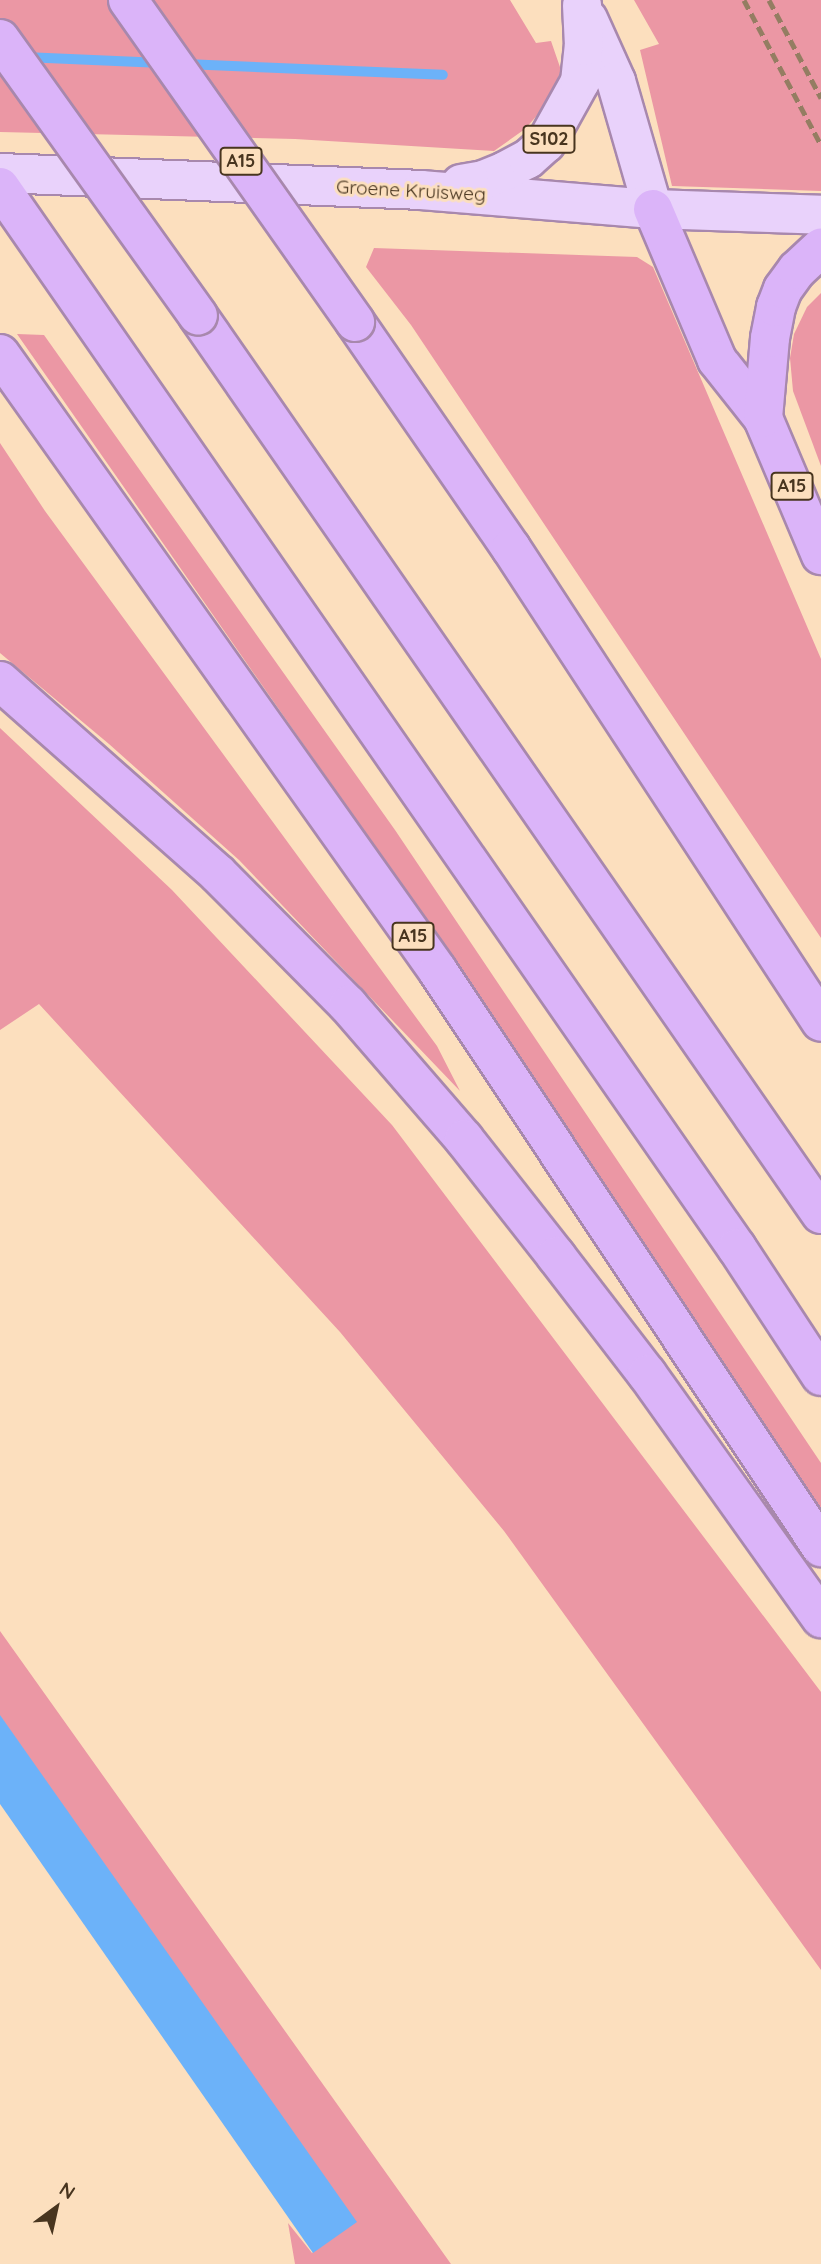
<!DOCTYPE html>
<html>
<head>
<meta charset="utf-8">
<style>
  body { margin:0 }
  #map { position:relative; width:821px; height:2264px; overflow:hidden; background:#fcdfbe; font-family:Quicksand,sans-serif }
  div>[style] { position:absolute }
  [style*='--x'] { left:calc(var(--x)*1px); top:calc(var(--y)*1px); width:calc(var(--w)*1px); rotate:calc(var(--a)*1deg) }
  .green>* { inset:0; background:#eb97a4 }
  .water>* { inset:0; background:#6cb2f9 }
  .stream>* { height:10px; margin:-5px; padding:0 5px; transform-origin:5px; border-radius:5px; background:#6cb2f9 }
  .roads { filter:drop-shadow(2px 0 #a888ad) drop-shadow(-2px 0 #a888ad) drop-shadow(0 2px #a888ad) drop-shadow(0 -2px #a888ad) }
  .primary>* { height:38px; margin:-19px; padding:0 19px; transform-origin:19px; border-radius:19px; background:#e9d2fb }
  .highway>* { height:38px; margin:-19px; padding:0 19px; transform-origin:19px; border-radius:19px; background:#dbb4f9 }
  .rail>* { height:5px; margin-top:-2.5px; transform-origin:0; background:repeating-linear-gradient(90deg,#947d62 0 10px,transparent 0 15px) }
  .bridges { filter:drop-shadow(2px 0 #a888ad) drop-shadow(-2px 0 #a888ad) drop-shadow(0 2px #a888ad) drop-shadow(0 -2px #a888ad) }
  .highway-bridge>* { height:38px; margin:-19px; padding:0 19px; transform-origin:19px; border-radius:19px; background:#dbb4f9 }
  span { translate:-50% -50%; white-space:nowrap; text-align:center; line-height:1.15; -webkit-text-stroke:6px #fcdfbe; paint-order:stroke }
  .shield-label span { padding:2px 5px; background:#fcdfbe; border:2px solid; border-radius:5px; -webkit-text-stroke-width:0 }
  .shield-label { font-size:18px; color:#48351f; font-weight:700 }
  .street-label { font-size:19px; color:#48351f }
  .north { position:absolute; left:21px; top:2173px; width:70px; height:70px; -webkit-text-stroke:5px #fcdfbe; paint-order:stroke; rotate:33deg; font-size:19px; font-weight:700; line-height:28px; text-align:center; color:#48351f }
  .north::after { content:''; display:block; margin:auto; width:24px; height:32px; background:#48351f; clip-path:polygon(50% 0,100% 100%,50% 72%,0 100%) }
</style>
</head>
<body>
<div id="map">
  <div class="green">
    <div style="clip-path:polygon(0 0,510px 0,536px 43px,551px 41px,561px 70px,549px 102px,525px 129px,494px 151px,295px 139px,0 132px)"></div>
    <div style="clip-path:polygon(634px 0,821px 0,821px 191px,672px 186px,640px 50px,659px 44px)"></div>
    <div style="clip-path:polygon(374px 248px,637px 257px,653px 267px,821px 659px,821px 938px,411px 325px,366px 267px)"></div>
    <div style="clip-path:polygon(821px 293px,821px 466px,793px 391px,790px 358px,794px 334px,807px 307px)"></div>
    <div style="clip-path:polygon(17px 334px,44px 335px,395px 830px,821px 1463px,821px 1513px,352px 814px)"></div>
    <div style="clip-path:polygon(0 443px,45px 511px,437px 1046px,460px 1091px,239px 860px,109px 744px,0 653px)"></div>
    <div style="clip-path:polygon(0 728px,172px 890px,392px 1125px,821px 1692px,821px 1970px,504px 1531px,340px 1332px,39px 1004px,0 1030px)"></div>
    <div style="clip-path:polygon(0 1631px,451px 2264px,295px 2264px,288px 2223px,312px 2253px,355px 2222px,0 1716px)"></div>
  </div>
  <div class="water">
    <div style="clip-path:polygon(0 1715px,357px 2222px,313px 2253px,0 1804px)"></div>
  </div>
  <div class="stream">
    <div style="--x:24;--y:57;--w:138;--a:2.5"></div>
    <div style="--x:185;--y:64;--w:258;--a:2.4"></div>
  </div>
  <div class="roads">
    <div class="primary">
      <div style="--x:588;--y:19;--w:68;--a:65.7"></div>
      <div style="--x:616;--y:81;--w:133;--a:73.9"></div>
      <div style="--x:0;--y:173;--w:421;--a:2.3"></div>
      <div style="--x:421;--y:190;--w:233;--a:4.7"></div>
      <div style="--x:653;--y:209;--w:168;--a:2"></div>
      <div style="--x:461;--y:184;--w:22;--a:-10"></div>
      <div style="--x:483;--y:180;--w:24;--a:-22"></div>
      <div style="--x:505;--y:171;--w:26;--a:-28"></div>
      <div style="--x:528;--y:159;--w:24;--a:-42"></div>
      <div style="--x:546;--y:143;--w:70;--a:-60.9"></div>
      <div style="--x:580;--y:82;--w:36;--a:-84"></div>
      <div style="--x:584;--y:46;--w:41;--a:-92.8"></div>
    </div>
    <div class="highway">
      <div style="--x:0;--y:187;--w:1292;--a:55.22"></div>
      <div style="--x:737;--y:1248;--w:153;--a:56.7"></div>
      <div style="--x:653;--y:209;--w:164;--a:67"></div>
      <div style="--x:717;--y:360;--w:74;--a:51.6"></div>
      <div style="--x:763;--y:418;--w:149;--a:67.1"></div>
      <div style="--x:198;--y:316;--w:1093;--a:55.25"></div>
      <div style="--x:355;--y:322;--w:275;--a:55.4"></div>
      <div style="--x:511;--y:548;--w:566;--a:56.81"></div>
      <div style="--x:0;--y:354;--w:757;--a:54.63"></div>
      <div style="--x:438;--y:971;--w:692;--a:56.38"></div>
      <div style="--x:763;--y:418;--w:80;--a:-85"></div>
      <div style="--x:770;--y:338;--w:32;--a:-79"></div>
      <div style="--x:776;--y:307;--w:19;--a:-69"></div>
      <div style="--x:783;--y:289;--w:24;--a:-54"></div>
      <div style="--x:797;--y:270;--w:33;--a:-43"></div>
      <div style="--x:0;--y:681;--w:291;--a:41.5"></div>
      <div style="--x:218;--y:874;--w:185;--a:45.2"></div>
      <div style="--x:348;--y:1005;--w:177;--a:49.1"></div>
      <div style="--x:464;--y:1139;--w:149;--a:51.8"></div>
      <div style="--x:556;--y:1256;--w:149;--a:52.4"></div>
      <div style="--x:647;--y:1374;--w:300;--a:54.5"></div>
    </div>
  </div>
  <div class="rail">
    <div style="--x:744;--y:0;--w:164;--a:62"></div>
    <div style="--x:769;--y:0;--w:111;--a:62"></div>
  </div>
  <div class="bridges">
    <div class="highway-bridge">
      <div style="--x:128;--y:0;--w:394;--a:54.8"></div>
      <div style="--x:0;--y:39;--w:340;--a:54.4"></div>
    </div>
  </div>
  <div class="shield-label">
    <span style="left:549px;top:139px">S102</span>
    <span style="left:241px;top:161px">A15</span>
    <span style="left:792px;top:486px">A15</span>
    <span style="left:413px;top:936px">A15</span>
  </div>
  <div class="street-label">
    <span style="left:411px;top:191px;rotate:3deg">Groene Kruisweg</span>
  </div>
  <div class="north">N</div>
</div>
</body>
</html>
